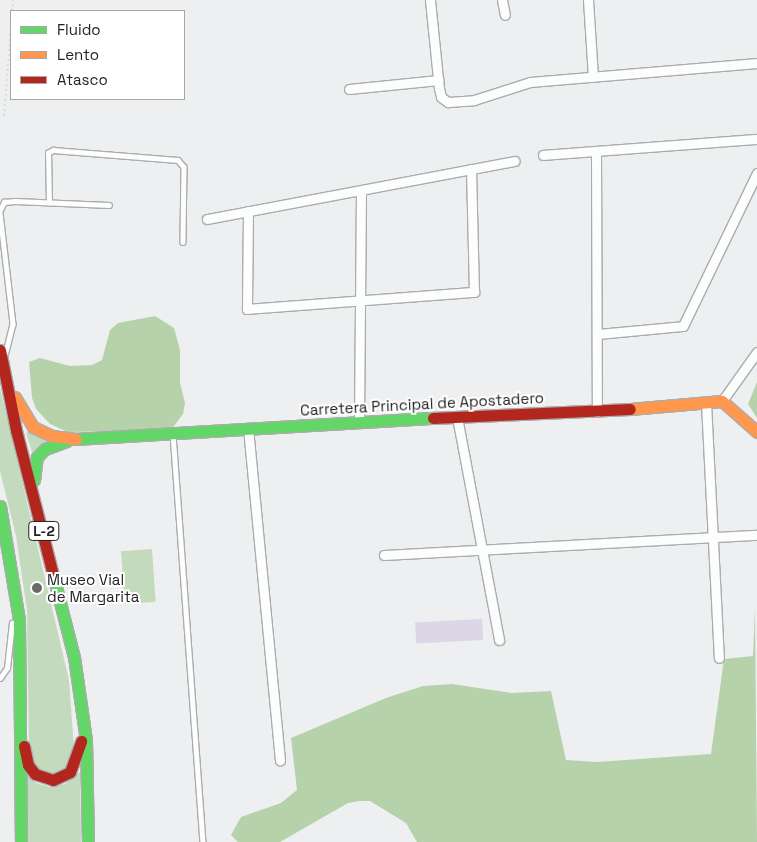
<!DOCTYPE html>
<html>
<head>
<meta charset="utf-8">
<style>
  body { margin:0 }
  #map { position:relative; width:757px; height:842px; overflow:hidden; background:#eeeff0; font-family:"Space Grotesk",sans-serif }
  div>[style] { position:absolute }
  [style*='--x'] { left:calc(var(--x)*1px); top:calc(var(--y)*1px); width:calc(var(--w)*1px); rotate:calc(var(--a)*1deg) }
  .green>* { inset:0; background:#c4dabc; transform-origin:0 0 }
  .forest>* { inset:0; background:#b6d2ab }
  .building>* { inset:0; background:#dbd7e7; transform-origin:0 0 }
  .path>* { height:2px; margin-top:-1px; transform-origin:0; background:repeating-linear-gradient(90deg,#dadbdb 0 2.5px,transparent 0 5px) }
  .roads { filter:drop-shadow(1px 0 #acacae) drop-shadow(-1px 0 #acacae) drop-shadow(0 1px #acacae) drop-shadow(0 -1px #acacae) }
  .lane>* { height:4.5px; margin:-2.25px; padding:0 2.25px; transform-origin:2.25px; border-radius:2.25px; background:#fcfdfd }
  .street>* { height:9px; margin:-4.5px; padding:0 4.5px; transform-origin:4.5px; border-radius:4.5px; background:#fcfdfd }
  .fast>* { height:11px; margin:-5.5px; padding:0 5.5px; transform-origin:5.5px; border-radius:5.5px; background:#63d668 }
  .slow>* { height:11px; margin:-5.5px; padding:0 5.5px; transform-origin:5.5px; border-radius:5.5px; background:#ff974d }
  .jam>* { height:11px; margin:-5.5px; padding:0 5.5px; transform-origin:5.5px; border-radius:5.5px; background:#b3261e }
  .dots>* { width:14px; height:14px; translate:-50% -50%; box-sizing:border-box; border:2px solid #fff; border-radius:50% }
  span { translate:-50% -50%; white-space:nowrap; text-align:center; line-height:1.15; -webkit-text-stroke:4px #fff; paint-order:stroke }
  .shield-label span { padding:1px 4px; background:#fff; border:1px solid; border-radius:4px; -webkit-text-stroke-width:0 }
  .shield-label { font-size:14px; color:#232324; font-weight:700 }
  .street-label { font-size:15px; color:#232324 }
  .poi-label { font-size:15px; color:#232324 }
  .left { translate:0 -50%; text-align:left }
  .legend { position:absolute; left:10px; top:10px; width:175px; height:90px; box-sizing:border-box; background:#fff; border:1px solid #a7a7a7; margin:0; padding:6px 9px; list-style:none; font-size:15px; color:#232324 }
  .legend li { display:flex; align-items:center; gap:10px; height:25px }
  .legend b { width:25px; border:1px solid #a7a7a7 }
</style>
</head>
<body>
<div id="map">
  <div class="green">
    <div style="clip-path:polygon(0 388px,69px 680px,74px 748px,72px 763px,55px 774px,36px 769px,29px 753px,27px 610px,16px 536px,0 471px)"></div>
    <div style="clip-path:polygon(28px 432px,50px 440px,32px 452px,26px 433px)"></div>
    <div style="left:152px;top:549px;width:53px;height:31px;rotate:86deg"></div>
    <div style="clip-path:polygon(80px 772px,81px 842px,27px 842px,27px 775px,36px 783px,50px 787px,65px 784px)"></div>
  </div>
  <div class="forest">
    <div style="clip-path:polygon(155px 316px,174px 328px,180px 350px,180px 383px,185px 403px,183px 414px,171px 430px,68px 432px,50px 424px,36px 409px,32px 398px,29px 362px,40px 358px,70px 366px,92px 365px,102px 360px,110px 330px,118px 323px)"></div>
    <div style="clip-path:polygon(757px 382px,757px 418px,748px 404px)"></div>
    <div style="clip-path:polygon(755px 609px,757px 842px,417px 842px,406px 823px,370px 801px,359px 801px,348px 803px,280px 842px,238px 842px,231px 835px,241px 817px,281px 803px,297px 790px,291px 738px,386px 698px,423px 686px,452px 684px,511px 693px,551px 691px,566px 760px,597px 762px,711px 754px,724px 659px,753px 656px)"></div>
  </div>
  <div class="building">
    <div style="left:482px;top:619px;width:21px;height:67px;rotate:87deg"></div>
  </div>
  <div class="path">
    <div style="--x:12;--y:11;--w:11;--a:-85"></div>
    <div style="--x:4;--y:116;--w:89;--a:-85.5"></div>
  </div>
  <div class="roads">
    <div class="lane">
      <div style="--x:49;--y:203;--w:50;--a:-91.1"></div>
      <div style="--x:48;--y:153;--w:6;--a:-31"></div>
      <div style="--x:53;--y:150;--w:125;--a:4.6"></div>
      <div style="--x:178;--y:160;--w:9;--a:49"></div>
      <div style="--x:184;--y:167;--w:75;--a:90.8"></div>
      <div style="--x:0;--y:210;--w:9;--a:-63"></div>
      <div style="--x:4;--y:202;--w:11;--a:-5"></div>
      <div style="--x:15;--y:201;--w:94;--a:2.4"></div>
      <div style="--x:0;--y:213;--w:112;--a:83.3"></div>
      <div style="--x:13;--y:324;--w:29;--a:104"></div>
      <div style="--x:173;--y:434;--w:409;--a:85.8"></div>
      <div style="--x:0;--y:678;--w:12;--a:-55"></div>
      <div style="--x:7;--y:668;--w:45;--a:-83.7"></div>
    </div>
    <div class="street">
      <div style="--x:430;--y:0;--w:88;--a:84.2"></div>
      <div style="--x:439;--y:88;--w:9;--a:77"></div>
      <div style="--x:441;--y:97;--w:9;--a:36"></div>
      <div style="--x:448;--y:102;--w:26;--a:-4"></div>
      <div style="--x:474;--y:100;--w:59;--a:-17.8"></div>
      <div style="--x:530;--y:82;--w:228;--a:-4.8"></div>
      <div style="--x:502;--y:0;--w:15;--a:79"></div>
      <div style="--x:588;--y:0;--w:77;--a:86.3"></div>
      <div style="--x:349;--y:89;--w:90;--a:-5.7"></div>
      <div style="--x:596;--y:151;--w:261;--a:89.8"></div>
      <div style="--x:543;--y:155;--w:215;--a:-4.3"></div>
      <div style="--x:248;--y:211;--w:98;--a:90.6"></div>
      <div style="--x:247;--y:309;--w:228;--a:-4.3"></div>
      <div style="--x:474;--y:292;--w:123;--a:-91.4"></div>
      <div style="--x:207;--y:219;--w:313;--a:-10.7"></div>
      <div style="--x:597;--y:334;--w:86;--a:-5.3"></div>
      <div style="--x:683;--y:326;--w:170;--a:-64.2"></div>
      <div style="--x:722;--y:401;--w:60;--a:-54.5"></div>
      <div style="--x:706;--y:403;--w:255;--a:87.1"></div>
      <div style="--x:457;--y:417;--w:227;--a:79.3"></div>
      <div style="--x:359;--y:421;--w:230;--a:-89.5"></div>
      <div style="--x:248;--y:428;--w:334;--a:84.5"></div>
      <div style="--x:384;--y:555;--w:374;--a:-3.1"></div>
    </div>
    <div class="fast">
      <div style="--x:76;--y:439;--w:358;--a:-3.4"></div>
      <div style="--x:34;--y:480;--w:23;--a:-83"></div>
      <div style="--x:37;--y:457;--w:11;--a:-45"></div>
      <div style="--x:45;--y:449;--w:23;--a:-20"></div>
      <div style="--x:0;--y:506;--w:116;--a:80.5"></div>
      <div style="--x:19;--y:620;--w:222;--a:89.5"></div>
      <div style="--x:52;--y:571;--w:89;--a:75.7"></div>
      <div style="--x:74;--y:657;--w:84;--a:81.8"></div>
      <div style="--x:86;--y:740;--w:102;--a:88.9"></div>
    </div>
    <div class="slow">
      <div style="--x:15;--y:397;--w:35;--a:59"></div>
      <div style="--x:33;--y:427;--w:21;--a:25"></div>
      <div style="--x:52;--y:436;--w:24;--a:7"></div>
      <div style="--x:630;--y:409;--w:92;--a:-5"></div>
      <div style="--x:722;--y:401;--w:47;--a:41.5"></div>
    </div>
    <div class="jam">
      <div style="--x:0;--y:350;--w:82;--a:78.7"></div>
      <div style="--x:16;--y:430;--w:146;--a:75.7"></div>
      <div style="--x:433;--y:418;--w:197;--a:-2.6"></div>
      <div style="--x:24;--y:746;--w:19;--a:78"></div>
      <div style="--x:28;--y:765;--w:11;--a:52"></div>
      <div style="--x:35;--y:774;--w:19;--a:18"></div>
      <div style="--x:53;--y:780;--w:19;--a:-25"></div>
      <div style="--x:70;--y:772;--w:33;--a:-70"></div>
    </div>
  </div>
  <div class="dots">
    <div style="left:37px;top:588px;background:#6a6a6b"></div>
  </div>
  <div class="shield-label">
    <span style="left:44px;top:531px">L-2</span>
  </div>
  <div class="street-label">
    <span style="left:422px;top:404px;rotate:-3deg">Carretera Principal de Apostadero</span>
  </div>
  <div class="poi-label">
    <span class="left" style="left:47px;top:588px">Museo Vial<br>de Margarita</span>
  </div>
  <ul class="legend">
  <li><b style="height:6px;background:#63d668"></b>Fluido</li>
  <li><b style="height:6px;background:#ff974d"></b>Lento</li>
  <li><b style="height:6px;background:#b3261e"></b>Atasco</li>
  </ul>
</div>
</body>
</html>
